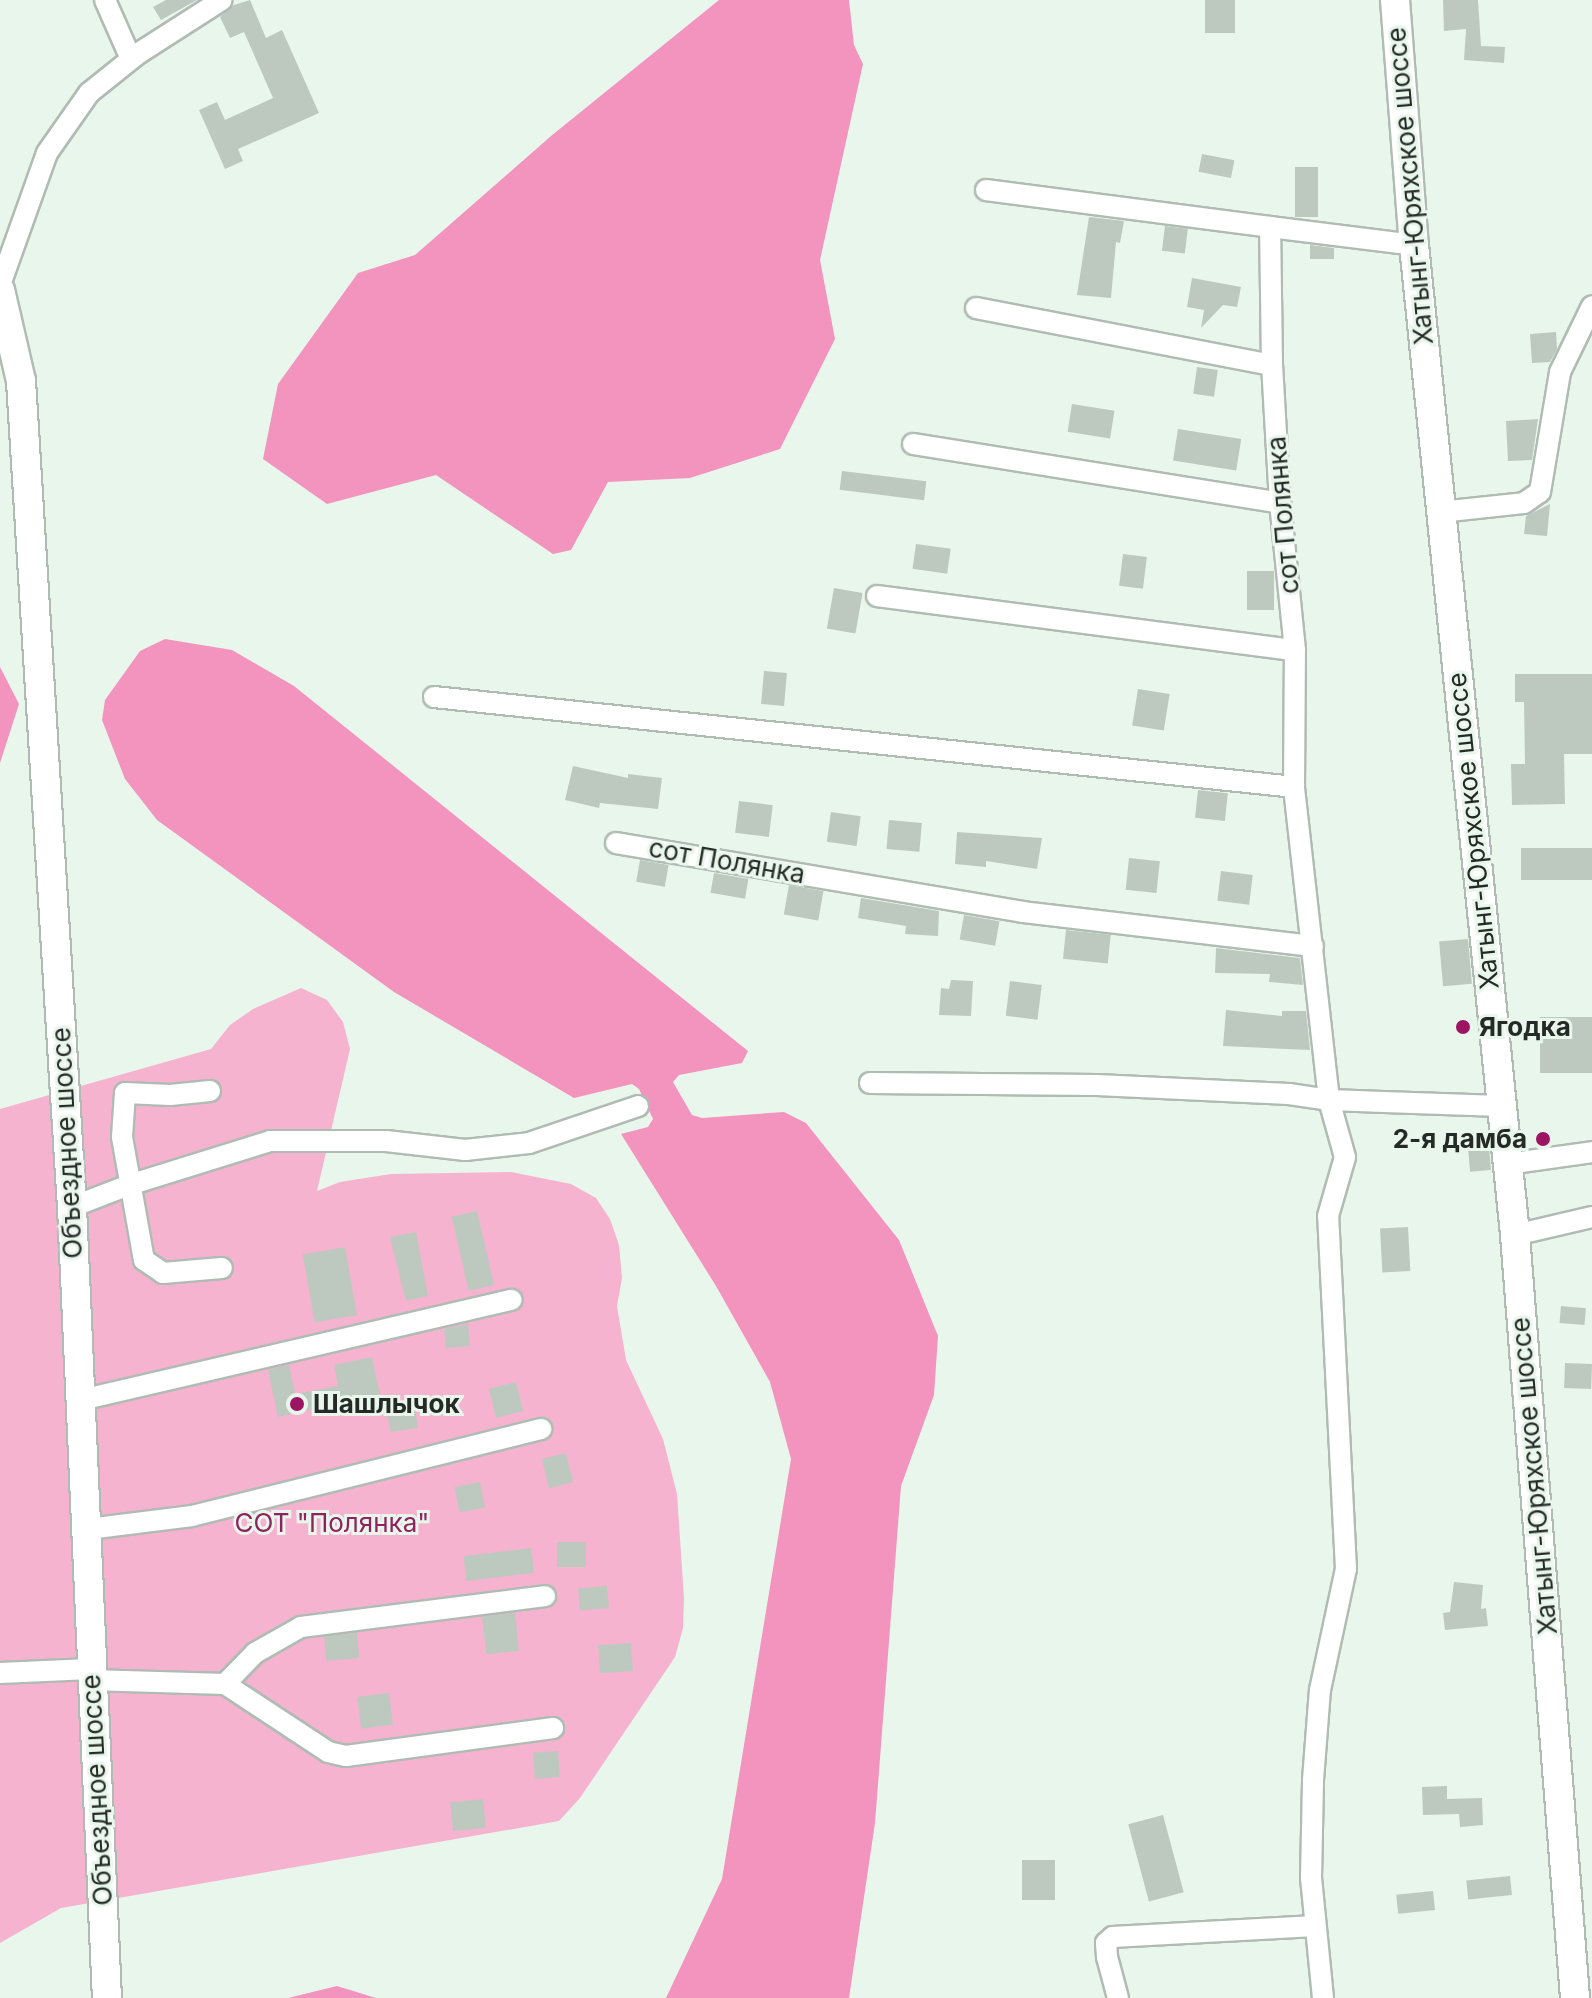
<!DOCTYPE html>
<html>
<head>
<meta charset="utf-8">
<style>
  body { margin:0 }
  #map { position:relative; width:1592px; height:1998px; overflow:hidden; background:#e9f6ec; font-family:Inter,sans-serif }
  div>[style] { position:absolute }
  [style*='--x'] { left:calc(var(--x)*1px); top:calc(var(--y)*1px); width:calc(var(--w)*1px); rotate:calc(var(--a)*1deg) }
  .green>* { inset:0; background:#f5b3cf }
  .water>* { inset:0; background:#f294bd }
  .building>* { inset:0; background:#bdc9bf; transform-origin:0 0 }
  .roads { filter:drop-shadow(2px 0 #b0bcb3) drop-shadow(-2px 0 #b0bcb3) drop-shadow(0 2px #b0bcb3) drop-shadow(0 -2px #b0bcb3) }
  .street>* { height:20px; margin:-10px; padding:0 10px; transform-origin:10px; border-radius:10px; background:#fff }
  .secondary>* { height:28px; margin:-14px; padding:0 14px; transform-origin:14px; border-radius:14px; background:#fff }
  .dots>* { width:22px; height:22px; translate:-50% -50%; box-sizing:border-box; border:4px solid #e9f6ec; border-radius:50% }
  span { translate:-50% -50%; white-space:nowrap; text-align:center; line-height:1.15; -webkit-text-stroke:6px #e9f6ec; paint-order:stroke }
  .street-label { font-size:26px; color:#252a26 }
  .poi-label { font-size:26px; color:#252a26; font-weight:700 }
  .left { translate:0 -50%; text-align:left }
  .right { translate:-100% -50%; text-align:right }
  .park-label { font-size:26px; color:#90235d }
</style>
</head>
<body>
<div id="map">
  <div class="green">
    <div style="clip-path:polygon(301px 988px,327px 1000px,343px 1022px,350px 1049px,317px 1191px,340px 1182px,391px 1174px,511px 1172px,571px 1184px,596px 1198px,610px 1219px,619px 1245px,622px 1278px,617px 1306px,626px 1360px,663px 1439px,677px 1494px,684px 1598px,683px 1628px,675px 1657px,580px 1798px,559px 1821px,61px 1908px,0 1943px,0 1109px,211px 1049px,230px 1025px,253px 1009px)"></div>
  </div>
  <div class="water">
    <div style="clip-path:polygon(719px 0,849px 0,854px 45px,863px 64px,820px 260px,835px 339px,780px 449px,690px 478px,608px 482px,571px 550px,553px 554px,436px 475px,327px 504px,263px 459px,278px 384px,358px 273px,415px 255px,551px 136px)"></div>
    <div style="clip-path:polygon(165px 639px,232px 650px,294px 686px,748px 1051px,742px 1063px,679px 1075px,673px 1082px,692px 1115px,702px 1118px,784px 1112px,806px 1123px,899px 1240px,938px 1336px,934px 1395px,901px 1486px,875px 1823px,849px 1998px,666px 1998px,722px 1879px,791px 1459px,770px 1382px,716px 1286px,621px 1134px,648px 1127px,653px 1119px,639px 1089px,632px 1084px,574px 1098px,394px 992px,157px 820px,125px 779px,102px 720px,105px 700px,140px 651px)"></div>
    <div style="clip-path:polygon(0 667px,19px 704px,0 763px)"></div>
    <div style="clip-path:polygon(337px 1986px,376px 1998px,288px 1998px)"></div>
  </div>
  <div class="building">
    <div style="clip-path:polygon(166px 0,197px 0,161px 20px,153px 7px)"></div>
    <div style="clip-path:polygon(250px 0,266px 38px,282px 30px,319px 113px,238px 149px,243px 161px,225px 169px,199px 110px,217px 102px,225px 120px,273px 98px,244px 32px,230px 38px,220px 17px,234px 5px)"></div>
    <div style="left:1205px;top:0;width:30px;height:33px"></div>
    <div style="clip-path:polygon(1443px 0,1478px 0,1481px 46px,1505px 47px,1504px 63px,1464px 60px,1466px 29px,1444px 31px)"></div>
    <div style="left:1202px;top:154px;width:33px;height:18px;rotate:11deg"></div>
    <div style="left:1295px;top:167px;width:23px;height:50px"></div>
    <div style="clip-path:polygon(1089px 217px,1124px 221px,1120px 243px,1116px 242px,1111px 298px,1077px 295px)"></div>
    <div style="left:1165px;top:226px;width:23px;height:25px;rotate:7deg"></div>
    <div style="clip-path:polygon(1310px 245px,1334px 248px,1334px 259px,1310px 259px)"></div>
    <div style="clip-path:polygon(1192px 278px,1241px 287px,1237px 307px,1223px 305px,1201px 328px,1204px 310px,1187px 307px)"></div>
    <div style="clip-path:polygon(1556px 332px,1557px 349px,1550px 362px,1532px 363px,1530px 334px)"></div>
    <div style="left:1197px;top:367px;width:21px;height:27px;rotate:8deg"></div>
    <div style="left:1072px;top:404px;width:43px;height:28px;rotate:9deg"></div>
    <div style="clip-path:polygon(1538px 419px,1532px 460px,1508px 461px,1506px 421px)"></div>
    <div style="left:1178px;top:429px;width:64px;height:32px;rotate:9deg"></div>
    <div style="left:842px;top:471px;width:85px;height:19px;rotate:7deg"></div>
    <div style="clip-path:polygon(1550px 504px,1547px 536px,1524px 534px,1526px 516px)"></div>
    <div style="left:916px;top:544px;width:35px;height:25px;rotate:8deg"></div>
    <div style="left:1123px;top:554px;width:24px;height:32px;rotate:7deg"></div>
    <div style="left:1247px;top:571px;width:27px;height:39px"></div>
    <div style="left:834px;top:588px;width:29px;height:41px;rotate:10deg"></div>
    <div style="left:764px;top:671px;width:23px;height:33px;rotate:5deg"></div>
    <div style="clip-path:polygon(1515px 674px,1592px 674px,1592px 754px,1564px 754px,1565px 804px,1512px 805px,1511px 764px,1525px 764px,1524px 702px,1515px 702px)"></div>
    <div style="left:1138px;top:689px;width:32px;height:37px;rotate:9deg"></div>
    <div style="clip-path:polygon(573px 766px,628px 778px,628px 774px,662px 778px,658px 809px,600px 803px,599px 808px,565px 800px)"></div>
    <div style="left:1198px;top:790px;width:30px;height:28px;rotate:6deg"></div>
    <div style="left:739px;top:801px;width:34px;height:32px;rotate:7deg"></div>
    <div style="left:831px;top:812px;width:30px;height:30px;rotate:8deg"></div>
    <div style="left:889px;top:820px;width:33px;height:29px;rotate:5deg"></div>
    <div style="clip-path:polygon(957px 832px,1042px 838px,1037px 869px,986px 861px,986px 867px,955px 864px)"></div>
    <div style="left:1592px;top:848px;width:32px;height:71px;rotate:90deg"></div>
    <div style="left:1129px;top:858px;width:31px;height:32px;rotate:6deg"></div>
    <div style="left:640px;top:860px;width:29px;height:22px;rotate:10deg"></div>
    <div style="left:1221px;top:871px;width:32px;height:30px;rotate:7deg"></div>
    <div style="left:714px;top:873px;width:35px;height:20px;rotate:10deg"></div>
    <div style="left:789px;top:885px;width:35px;height:30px;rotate:10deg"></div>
    <div style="clip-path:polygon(861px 898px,939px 911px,938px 936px,905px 934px,906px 926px,858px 918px)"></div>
    <div style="left:964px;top:915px;width:36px;height:25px;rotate:10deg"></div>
    <div style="left:1066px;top:930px;width:45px;height:29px;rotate:6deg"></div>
    <div style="left:1468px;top:939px;width:45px;height:29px;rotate:85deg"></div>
    <div style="clip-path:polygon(1216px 948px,1300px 958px,1303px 985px,1269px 982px,1270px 974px,1215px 973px)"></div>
    <div style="clip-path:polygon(951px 980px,973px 981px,971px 1016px,939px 1015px,941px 988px,949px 989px)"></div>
    <div style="left:1010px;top:981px;width:32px;height:35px;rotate:7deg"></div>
    <div style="clip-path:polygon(1226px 1010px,1282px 1016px,1282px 1011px,1306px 1011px,1310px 1050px,1223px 1046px)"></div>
    <div style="left:1592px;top:1017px;width:56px;height:52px;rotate:90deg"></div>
    <div style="left:1489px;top:1147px;width:23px;height:21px;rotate:85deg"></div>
    <div style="left:477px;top:1211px;width:76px;height:26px;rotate:77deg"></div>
    <div style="left:1408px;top:1227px;width:44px;height:28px;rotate:87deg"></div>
    <div style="clip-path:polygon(416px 1232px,428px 1296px,406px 1301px,390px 1237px)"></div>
    <div style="left:345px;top:1247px;width:69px;height:43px;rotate:80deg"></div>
    <div style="left:1561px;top:1306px;width:25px;height:17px;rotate:5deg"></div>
    <div style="clip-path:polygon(468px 1324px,470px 1346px,446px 1348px,444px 1329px)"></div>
    <div style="clip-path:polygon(372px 1357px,380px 1394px,278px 1417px,268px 1370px,289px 1365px,295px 1394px,338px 1386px,334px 1365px)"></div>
    <div style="left:1565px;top:1363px;width:27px;height:25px;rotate:2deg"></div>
    <div style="left:516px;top:1382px;width:30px;height:28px;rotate:76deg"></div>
    <div style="left:414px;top:1402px;width:26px;height:28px;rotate:81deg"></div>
    <div style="left:566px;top:1453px;width:30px;height:25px;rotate:76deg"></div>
    <div style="left:480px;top:1482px;width:26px;height:26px;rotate:79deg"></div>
    <div style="left:557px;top:1542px;width:29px;height:25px"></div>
    <div style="left:531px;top:1548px;width:25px;height:68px;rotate:83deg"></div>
    <div style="clip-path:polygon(1454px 1582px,1483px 1585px,1481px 1609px,1486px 1608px,1488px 1626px,1445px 1630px,1443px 1613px,1450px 1612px)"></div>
    <div style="left:607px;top:1586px;width:22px;height:29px;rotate:85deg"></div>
    <div style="left:515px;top:1613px;width:38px;height:33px;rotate:84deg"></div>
    <div style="left:357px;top:1633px;width:25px;height:33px;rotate:85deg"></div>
    <div style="left:631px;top:1643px;width:28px;height:33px;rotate:86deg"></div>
    <div style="left:389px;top:1693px;width:32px;height:32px;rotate:83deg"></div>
    <div style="left:558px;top:1751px;width:26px;height:25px;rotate:86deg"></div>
    <div style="clip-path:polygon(1447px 1786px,1447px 1799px,1482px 1798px,1483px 1825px,1460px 1827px,1459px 1814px,1423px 1815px,1422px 1787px)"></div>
    <div style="left:483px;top:1799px;width:29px;height:33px;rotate:84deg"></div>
    <div style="left:1163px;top:1815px;width:80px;height:36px;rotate:75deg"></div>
    <div style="left:1022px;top:1860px;width:33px;height:40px"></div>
    <div style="left:1510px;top:1876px;width:19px;height:44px;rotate:84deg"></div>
    <div style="left:1433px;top:1891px;width:19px;height:37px;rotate:84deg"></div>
  </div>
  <div class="roads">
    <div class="street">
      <div style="--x:105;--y:0;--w:64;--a:66.2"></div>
      <div style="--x:986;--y:190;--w:286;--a:7.4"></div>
      <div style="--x:0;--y:285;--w:140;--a:-70.4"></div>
      <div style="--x:47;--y:153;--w:73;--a:-55"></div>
      <div style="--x:89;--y:93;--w:64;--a:-38.7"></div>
      <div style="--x:139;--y:53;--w:98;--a:-32.6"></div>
      <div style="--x:976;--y:308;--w:301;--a:10.9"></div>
      <div style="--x:913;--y:444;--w:372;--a:9.1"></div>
      <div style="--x:1440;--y:512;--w:84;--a:-6.1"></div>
      <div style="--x:1524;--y:503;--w:19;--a:-35"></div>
      <div style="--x:1540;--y:492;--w:122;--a:-80.5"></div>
      <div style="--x:1560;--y:372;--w:73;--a:-64.1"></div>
      <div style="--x:877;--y:596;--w:421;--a:7.4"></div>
      <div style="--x:434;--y:697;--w:865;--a:5.97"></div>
      <div style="--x:616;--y:843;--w:413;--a:9.6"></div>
      <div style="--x:1023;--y:912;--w:292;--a:6.7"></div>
      <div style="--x:870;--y:1083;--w:227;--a:0.5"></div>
      <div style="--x:1097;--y:1085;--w:192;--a:2.7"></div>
      <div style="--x:1289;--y:1094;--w:40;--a:8.5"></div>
      <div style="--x:1329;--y:1100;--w:172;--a:2"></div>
      <div style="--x:210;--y:1091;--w:40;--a:174.3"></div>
      <div style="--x:170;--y:1095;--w:45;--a:-177.5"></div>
      <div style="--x:125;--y:1093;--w:44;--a:93.9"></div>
      <div style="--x:122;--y:1137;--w:125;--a:79.9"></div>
      <div style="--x:144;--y:1260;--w:23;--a:34"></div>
      <div style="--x:163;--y:1273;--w:59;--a:-4.8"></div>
      <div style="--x:1507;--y:1164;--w:86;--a:-8"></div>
      <div style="--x:72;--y:1207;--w:61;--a:-21.1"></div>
      <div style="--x:129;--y:1185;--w:148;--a:-17.3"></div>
      <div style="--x:270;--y:1141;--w:116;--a:0"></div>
      <div style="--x:386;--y:1141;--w:80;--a:6.5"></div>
      <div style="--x:465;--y:1150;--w:64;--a:-6.2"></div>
      <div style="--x:529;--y:1143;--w:115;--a:-18.7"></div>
      <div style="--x:1515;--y:1235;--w:79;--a:-13.2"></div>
      <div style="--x:81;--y:1400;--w:442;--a:-13.1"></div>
      <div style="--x:88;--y:1529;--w:105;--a:-7.1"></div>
      <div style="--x:192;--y:1516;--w:360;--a:-14"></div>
      <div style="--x:0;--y:1673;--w:90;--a:-2.5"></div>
      <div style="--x:90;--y:1680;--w:135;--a:1.7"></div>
      <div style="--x:225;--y:1684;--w:43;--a:-45.9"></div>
      <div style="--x:255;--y:1653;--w:53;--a:-29.5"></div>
      <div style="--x:301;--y:1627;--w:246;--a:-7.2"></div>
      <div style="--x:225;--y:1684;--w:123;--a:33.4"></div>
      <div style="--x:328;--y:1752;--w:18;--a:13"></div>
      <div style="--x:346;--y:1756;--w:209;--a:-7.7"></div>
      <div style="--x:1118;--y:1998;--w:42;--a:-105"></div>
      <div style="--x:1107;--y:1957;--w:14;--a:-94"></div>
      <div style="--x:1106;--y:1943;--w:9;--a:-41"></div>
      <div style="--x:1113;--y:1937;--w:202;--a:-3.1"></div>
      <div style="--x:1323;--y:1998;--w:121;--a:-95.7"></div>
      <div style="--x:1311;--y:1878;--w:98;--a:-88.8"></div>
      <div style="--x:1313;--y:1780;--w:90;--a:-85.6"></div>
      <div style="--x:1320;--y:1690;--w:124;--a:-77.9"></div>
      <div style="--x:1346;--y:1569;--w:353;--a:-92.9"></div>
      <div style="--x:1328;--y:1216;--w:61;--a:-73.9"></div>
      <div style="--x:1345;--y:1157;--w:59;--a:-105.7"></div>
      <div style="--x:1329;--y:1100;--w:315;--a:-96.4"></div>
      <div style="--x:1294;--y:787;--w:137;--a:-89.6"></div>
      <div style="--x:1295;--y:650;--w:148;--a:-95.8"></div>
      <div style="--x:1280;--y:503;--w:138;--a:-93.3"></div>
      <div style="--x:1272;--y:365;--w:138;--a:-90.8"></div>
      <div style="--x:1270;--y:227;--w:145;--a:7.1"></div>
    </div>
    <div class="secondary">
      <div style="--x:1395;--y:0;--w:246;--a:85.6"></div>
      <div style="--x:1414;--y:245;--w:995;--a:84.17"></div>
      <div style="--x:1515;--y:1235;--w:765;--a:85.5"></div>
      <div style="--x:0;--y:290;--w:93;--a:77"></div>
      <div style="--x:21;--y:381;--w:828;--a:86.47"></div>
      <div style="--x:72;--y:1207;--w:792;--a:87.47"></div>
    </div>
  </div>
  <div class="dots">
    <div style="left:1463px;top:1027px;background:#9d1463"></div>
    <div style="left:1543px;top:1139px;background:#9d1463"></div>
    <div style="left:297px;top:1404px;background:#9d1463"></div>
  </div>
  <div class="street-label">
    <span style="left:1410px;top:186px;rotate:-95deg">Хатынг-Юряхское шоссе</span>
    <span style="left:1283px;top:515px;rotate:-95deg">сот Полянка</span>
    <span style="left:1473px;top:831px;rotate:-96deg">Хатынг-Юряхское шоссе</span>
    <span style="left:727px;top:861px;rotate:10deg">сот Полянка</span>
    <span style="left:67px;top:1143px;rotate:-93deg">Объездное шоссе</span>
    <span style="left:1534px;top:1476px;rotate:-95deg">Хатынг-Юряхское шоссе</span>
    <span style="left:97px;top:1790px;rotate:-93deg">Объездное шоссе</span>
  </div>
  <div class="poi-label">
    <span class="left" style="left:1479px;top:1027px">Ягодка</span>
    <span class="right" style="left:1527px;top:1139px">2-я дамба</span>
    <span class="left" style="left:313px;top:1404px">Шашлычок</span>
  </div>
  <div class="park-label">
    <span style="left:332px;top:1523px">СОТ "Полянка"</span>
  </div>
</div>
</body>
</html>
